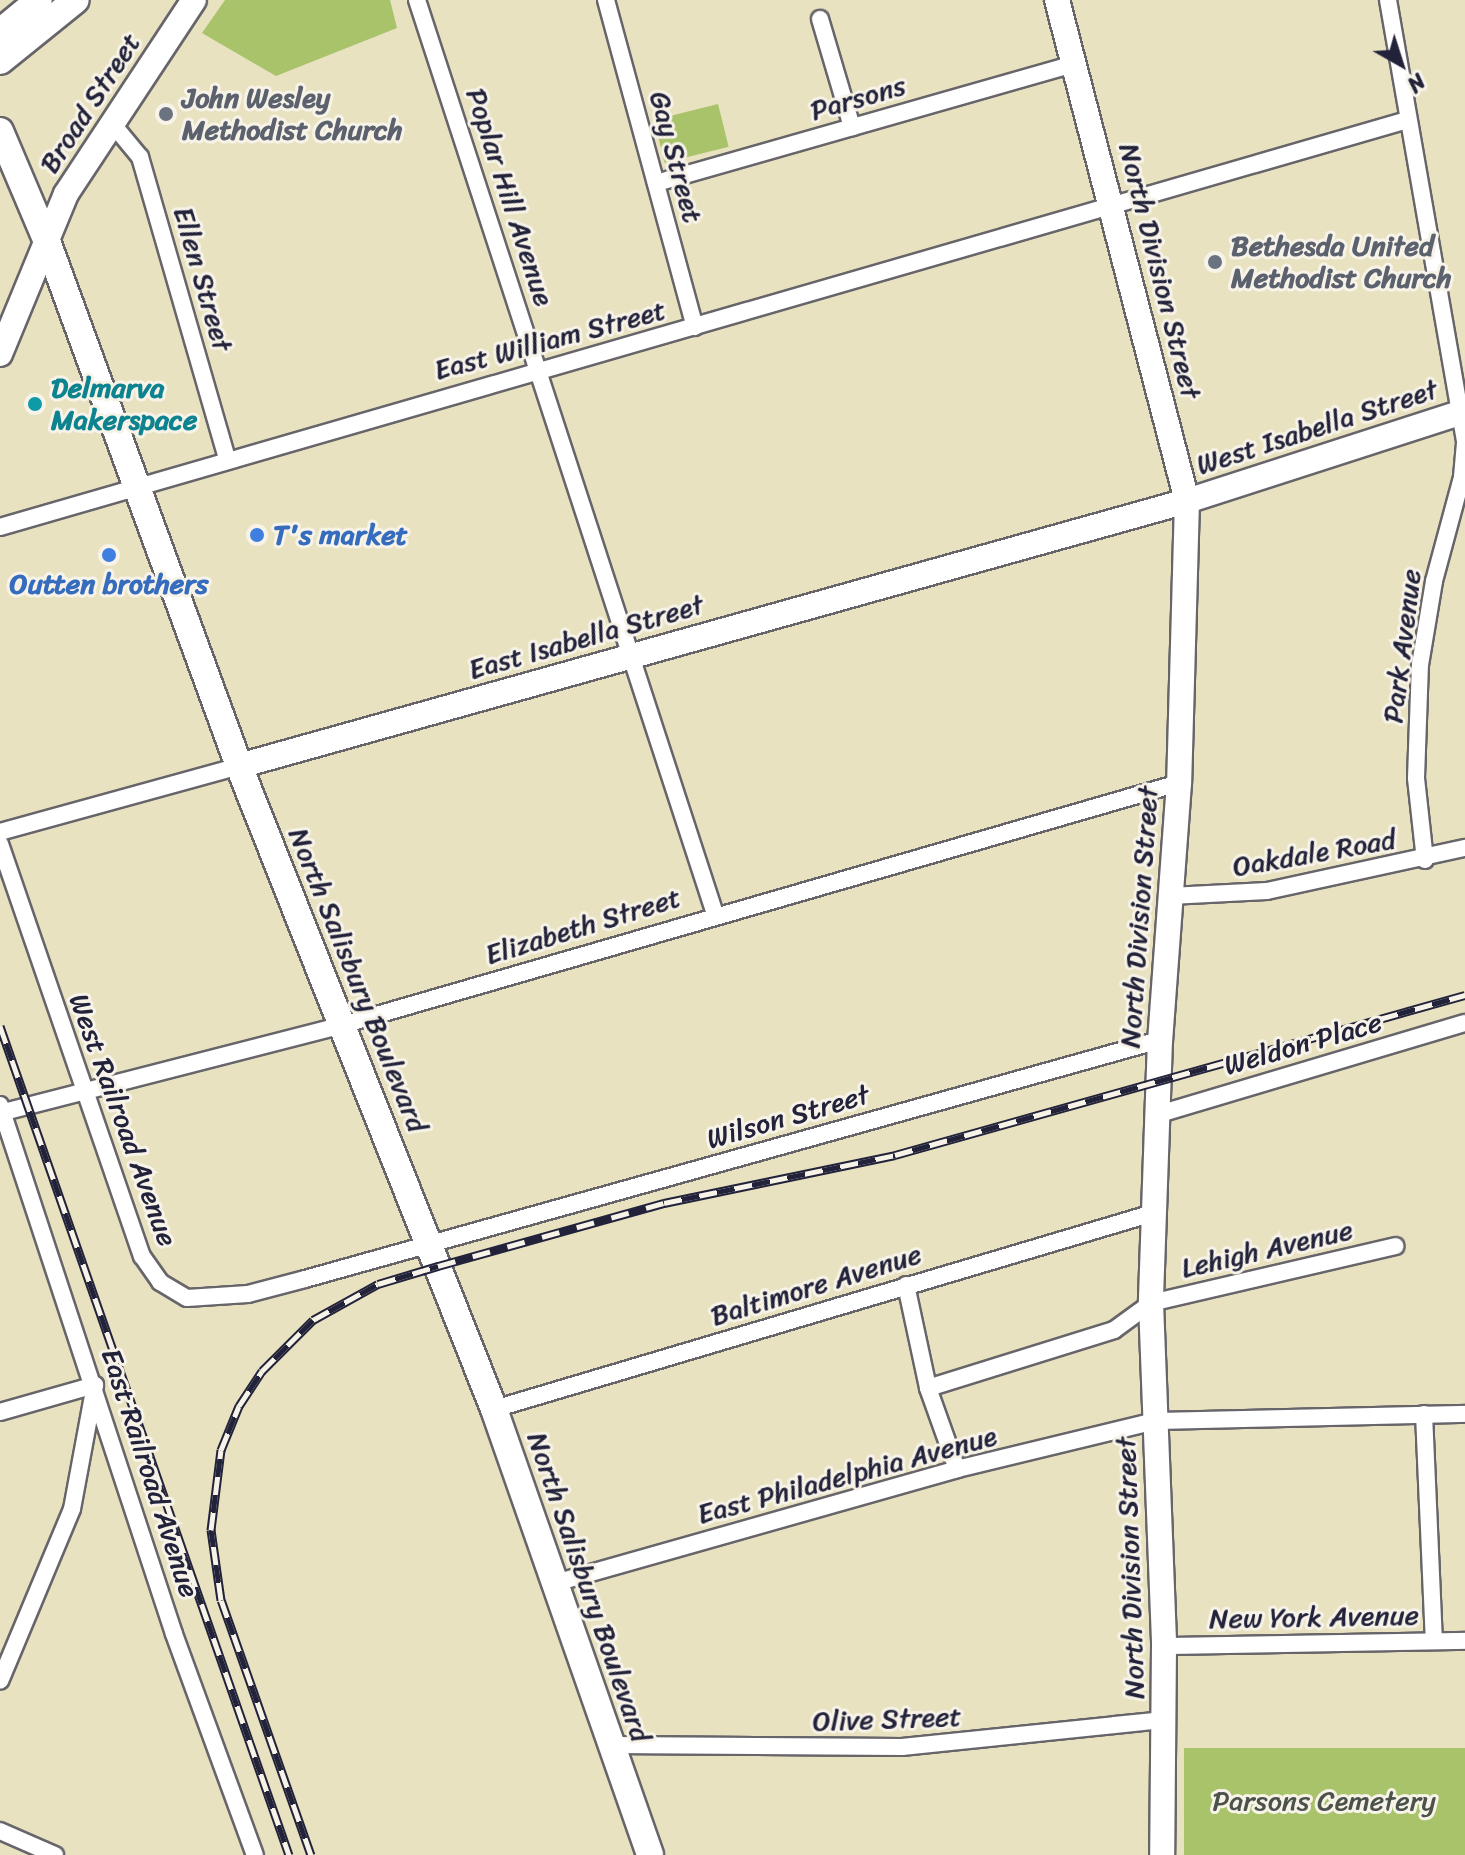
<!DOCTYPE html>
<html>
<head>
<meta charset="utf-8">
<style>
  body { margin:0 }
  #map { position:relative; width:1465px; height:1855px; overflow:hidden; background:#e8e2c1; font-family:Sriracha,sans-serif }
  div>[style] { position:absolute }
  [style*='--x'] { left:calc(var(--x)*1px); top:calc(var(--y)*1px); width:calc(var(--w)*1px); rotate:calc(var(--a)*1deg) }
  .green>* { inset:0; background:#a8c369; transform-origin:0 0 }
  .roads { filter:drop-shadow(2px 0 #67656a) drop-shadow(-2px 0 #67656a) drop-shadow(0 2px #67656a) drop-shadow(0 -2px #67656a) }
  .street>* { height:16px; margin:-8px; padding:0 8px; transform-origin:8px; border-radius:8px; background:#fff }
  .secondary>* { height:24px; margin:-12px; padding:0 12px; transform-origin:12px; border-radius:12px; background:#fff }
  .primary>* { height:26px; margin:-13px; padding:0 13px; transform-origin:13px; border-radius:13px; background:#fff }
  .rail>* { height:9px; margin-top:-4.5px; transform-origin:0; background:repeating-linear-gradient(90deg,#f7f3e8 0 18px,#22223b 0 36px); box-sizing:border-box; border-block:2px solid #22223b }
  .dots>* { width:22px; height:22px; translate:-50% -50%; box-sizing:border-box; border:4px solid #f7f3e8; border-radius:50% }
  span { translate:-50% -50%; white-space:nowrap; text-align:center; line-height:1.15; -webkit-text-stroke:6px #f7f3e8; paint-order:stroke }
  .worship-label { font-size:28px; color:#5b616d; font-weight:700 }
  .left { translate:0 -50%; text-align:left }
  .street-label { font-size:28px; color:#22223b }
  .culture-label { font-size:28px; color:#0d838f; font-weight:700 }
  .shop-label { font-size:28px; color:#366cbe; font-weight:700 }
  .park-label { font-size:28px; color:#4a5249 }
  .north { position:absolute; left:1361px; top:24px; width:80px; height:80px; -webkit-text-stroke:6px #f7f3e8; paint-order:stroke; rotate:141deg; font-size:22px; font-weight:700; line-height:32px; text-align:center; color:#22223b }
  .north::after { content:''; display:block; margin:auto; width:28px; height:36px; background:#22223b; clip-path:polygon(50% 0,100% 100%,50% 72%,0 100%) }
</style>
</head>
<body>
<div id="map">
  <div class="green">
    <div style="clip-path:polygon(225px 0,390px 0,397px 28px,276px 76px,202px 33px)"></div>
    <div style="left:718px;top:104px;width:44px;height:66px;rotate:76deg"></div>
    <div style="left:1184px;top:1748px;width:281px;height:107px"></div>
  </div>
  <div class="roads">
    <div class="street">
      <div style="--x:417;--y:0;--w:961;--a:71.94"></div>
      <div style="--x:606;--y:0;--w:339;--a:74.8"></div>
      <div style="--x:1388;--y:0;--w:446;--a:80.1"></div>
      <div style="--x:820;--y:19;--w:113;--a:73.5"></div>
      <div style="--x:111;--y:122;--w:45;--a:50.4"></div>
      <div style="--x:140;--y:157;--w:314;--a:73.9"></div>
      <div style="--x:656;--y:183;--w:436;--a:-15.9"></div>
      <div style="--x:0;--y:527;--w:1465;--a:-16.13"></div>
      <div style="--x:0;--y:832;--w:248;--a:-15.4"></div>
      <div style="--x:0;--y:844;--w:436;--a:71"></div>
      <div style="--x:142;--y:1256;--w:32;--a:55"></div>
      <div style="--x:160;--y:1282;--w:31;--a:31"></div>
      <div style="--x:187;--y:1298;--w:61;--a:-3.8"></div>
      <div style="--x:248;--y:1294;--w:59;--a:-14.7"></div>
      <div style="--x:305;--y:1279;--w:888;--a:-15.62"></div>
      <div style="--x:1425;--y:860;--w:82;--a:-96.3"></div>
      <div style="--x:1416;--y:778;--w:113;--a:-88"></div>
      <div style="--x:1420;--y:665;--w:85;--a:-80.5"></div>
      <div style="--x:1434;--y:581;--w:108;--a:-74.9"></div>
      <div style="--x:1462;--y:477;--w:35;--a:-85"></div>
      <div style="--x:1170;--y:896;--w:97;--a:-3"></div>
      <div style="--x:1267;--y:891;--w:203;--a:-12.3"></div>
      <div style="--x:0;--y:1105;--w:557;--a:71.79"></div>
      <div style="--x:174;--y:1634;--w:235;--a:69.9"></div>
      <div style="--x:0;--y:1113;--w:353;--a:-14.4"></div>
      <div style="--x:342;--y:1025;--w:871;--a:-16.13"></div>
      <div style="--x:1156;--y:1115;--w:322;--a:-16.6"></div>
      <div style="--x:906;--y:1285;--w:105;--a:77.9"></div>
      <div style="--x:928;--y:1388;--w:86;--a:70.3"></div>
      <div style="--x:928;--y:1388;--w:195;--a:-17.3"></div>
      <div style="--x:1114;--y:1330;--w:46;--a:-36.1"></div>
      <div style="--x:1151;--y:1303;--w:251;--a:-13.1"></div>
      <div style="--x:494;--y:1409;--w:688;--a:-16.56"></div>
      <div style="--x:0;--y:1412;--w:99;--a:-15.9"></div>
      <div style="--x:95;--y:1385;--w:126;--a:100.5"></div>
      <div style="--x:72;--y:1509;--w:186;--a:112.7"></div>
      <div style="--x:1424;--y:1414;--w:227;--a:87.5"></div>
      <div style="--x:555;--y:1583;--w:418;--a:-15.8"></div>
      <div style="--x:957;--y:1469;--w:204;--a:-13.6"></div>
      <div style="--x:1155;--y:1421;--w:310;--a:-1.3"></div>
      <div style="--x:1164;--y:1646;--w:301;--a:-1"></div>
      <div style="--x:610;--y:1745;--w:292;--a:0.4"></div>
      <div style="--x:902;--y:1747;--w:264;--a:-5.9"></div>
      <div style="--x:0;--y:1831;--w:60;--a:23.6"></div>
    </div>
    <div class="secondary">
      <div style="--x:1057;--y:0;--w:518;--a:75.45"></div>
      <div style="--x:1187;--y:501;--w:282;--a:91.6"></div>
      <div style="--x:1179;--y:783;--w:258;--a:94.2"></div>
      <div style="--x:1160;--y:1040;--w:263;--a:92"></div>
      <div style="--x:1151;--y:1303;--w:343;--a:87.8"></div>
      <div style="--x:1164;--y:1646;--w:209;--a:90.5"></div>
      <div style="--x:0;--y:354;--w:173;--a:-67.6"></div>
      <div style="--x:66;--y:194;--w:232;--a:-56.6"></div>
      <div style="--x:239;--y:766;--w:984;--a:-15.62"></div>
      <div style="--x:1187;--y:501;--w:292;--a:-17.9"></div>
    </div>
    <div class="primary">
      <div style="--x:0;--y:32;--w:50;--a:-39.4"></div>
      <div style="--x:0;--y:61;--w:97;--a:-38.8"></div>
      <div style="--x:0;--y:131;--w:123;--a:67"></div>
      <div style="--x:48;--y:244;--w:556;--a:69.9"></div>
      <div style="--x:239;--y:766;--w:692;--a:68.37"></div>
      <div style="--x:494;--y:1409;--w:472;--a:70.7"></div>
    </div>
  </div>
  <div class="rail">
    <div style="--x:0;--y:1026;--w:878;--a:70.78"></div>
    <div style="--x:311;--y:1855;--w:270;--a:-109.4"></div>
    <div style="--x:221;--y:1600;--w:71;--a:-98.1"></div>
    <div style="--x:211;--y:1530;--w:81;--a:-82.9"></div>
    <div style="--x:221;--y:1450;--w:48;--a:-67.8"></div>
    <div style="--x:239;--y:1406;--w:42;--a:-56.7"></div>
    <div style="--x:262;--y:1371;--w:72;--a:-45"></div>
    <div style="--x:313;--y:1320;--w:74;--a:-29"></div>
    <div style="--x:378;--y:1284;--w:63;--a:-16.7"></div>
    <div style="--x:438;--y:1266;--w:235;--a:-15.6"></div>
    <div style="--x:664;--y:1203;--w:236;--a:-11.7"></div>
    <div style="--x:895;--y:1155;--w:592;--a:-15.68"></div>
  </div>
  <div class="dots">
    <div style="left:166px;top:114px;background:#6b7280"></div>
    <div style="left:1215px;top:262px;background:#6b7280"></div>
    <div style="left:35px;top:404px;background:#0f9aa8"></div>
    <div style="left:257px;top:535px;background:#3f7fe0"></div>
    <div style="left:109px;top:555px;background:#3f7fe0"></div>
  </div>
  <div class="worship-label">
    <span class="left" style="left:182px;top:114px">John Wesley<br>Methodist Church</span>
    <span class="left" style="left:1231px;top:262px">Bethesda United<br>Methodist Church</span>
  </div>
  <div class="street-label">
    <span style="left:858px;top:98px;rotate:-16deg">Parsons</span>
    <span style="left:90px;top:103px;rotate:-57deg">Broad Street</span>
    <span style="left:676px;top:157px;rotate:75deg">Gay Street</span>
    <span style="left:510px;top:197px;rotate:72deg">Poplar Hill Avenue</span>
    <span style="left:1160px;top:271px;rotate:76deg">North Division Street</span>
    <span style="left:203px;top:279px;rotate:74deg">Ellen Street</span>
    <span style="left:550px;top:340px;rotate:-15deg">East William Street</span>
    <span style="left:1317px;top:427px;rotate:-18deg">West Isabella Street</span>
    <span style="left:586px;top:637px;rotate:-16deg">East Isabella Street</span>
    <span style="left:1402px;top:646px;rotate:-83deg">Park Avenue</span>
    <span style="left:1314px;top:853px;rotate:-10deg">Oakdale Road</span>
    <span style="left:1139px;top:917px;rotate:-86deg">North Division Street</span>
    <span style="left:583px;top:926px;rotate:-17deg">Elizabeth Street</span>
    <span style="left:358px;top:980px;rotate:68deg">North Salisbury Boulevard</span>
    <span style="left:1303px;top:1044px;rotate:-16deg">Weldon Place</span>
    <span style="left:788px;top:1117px;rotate:-16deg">Wilson Street</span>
    <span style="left:123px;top:1120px;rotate:70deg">West Railroad Avenue</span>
    <span style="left:1267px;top:1249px;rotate:-13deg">Lehigh Avenue</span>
    <span style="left:816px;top:1285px;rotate:-17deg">Baltimore Avenue</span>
    <span style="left:150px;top:1473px;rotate:72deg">East Railroad Avenue</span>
    <span style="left:847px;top:1475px;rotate:-15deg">East Philadelphia Avenue</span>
    <span style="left:1130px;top:1568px;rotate:-92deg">North Division Street</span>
    <span style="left:589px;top:1587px;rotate:71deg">North Salisbury Boulevard</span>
    <span style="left:1314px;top:1617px;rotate:-1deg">New York Avenue</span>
    <span style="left:887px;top:1719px;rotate:-2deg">Olive Street</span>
  </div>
  <div class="culture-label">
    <span class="left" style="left:51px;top:404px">Delmarva<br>Makerspace</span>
  </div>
  <div class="shop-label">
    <span class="left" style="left:273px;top:535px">T's market</span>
    <span style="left:109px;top:584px">Outten brothers</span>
  </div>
  <div class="park-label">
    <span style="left:1324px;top:1801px">Parsons Cemetery</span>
  </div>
  <div class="north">N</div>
</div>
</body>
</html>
